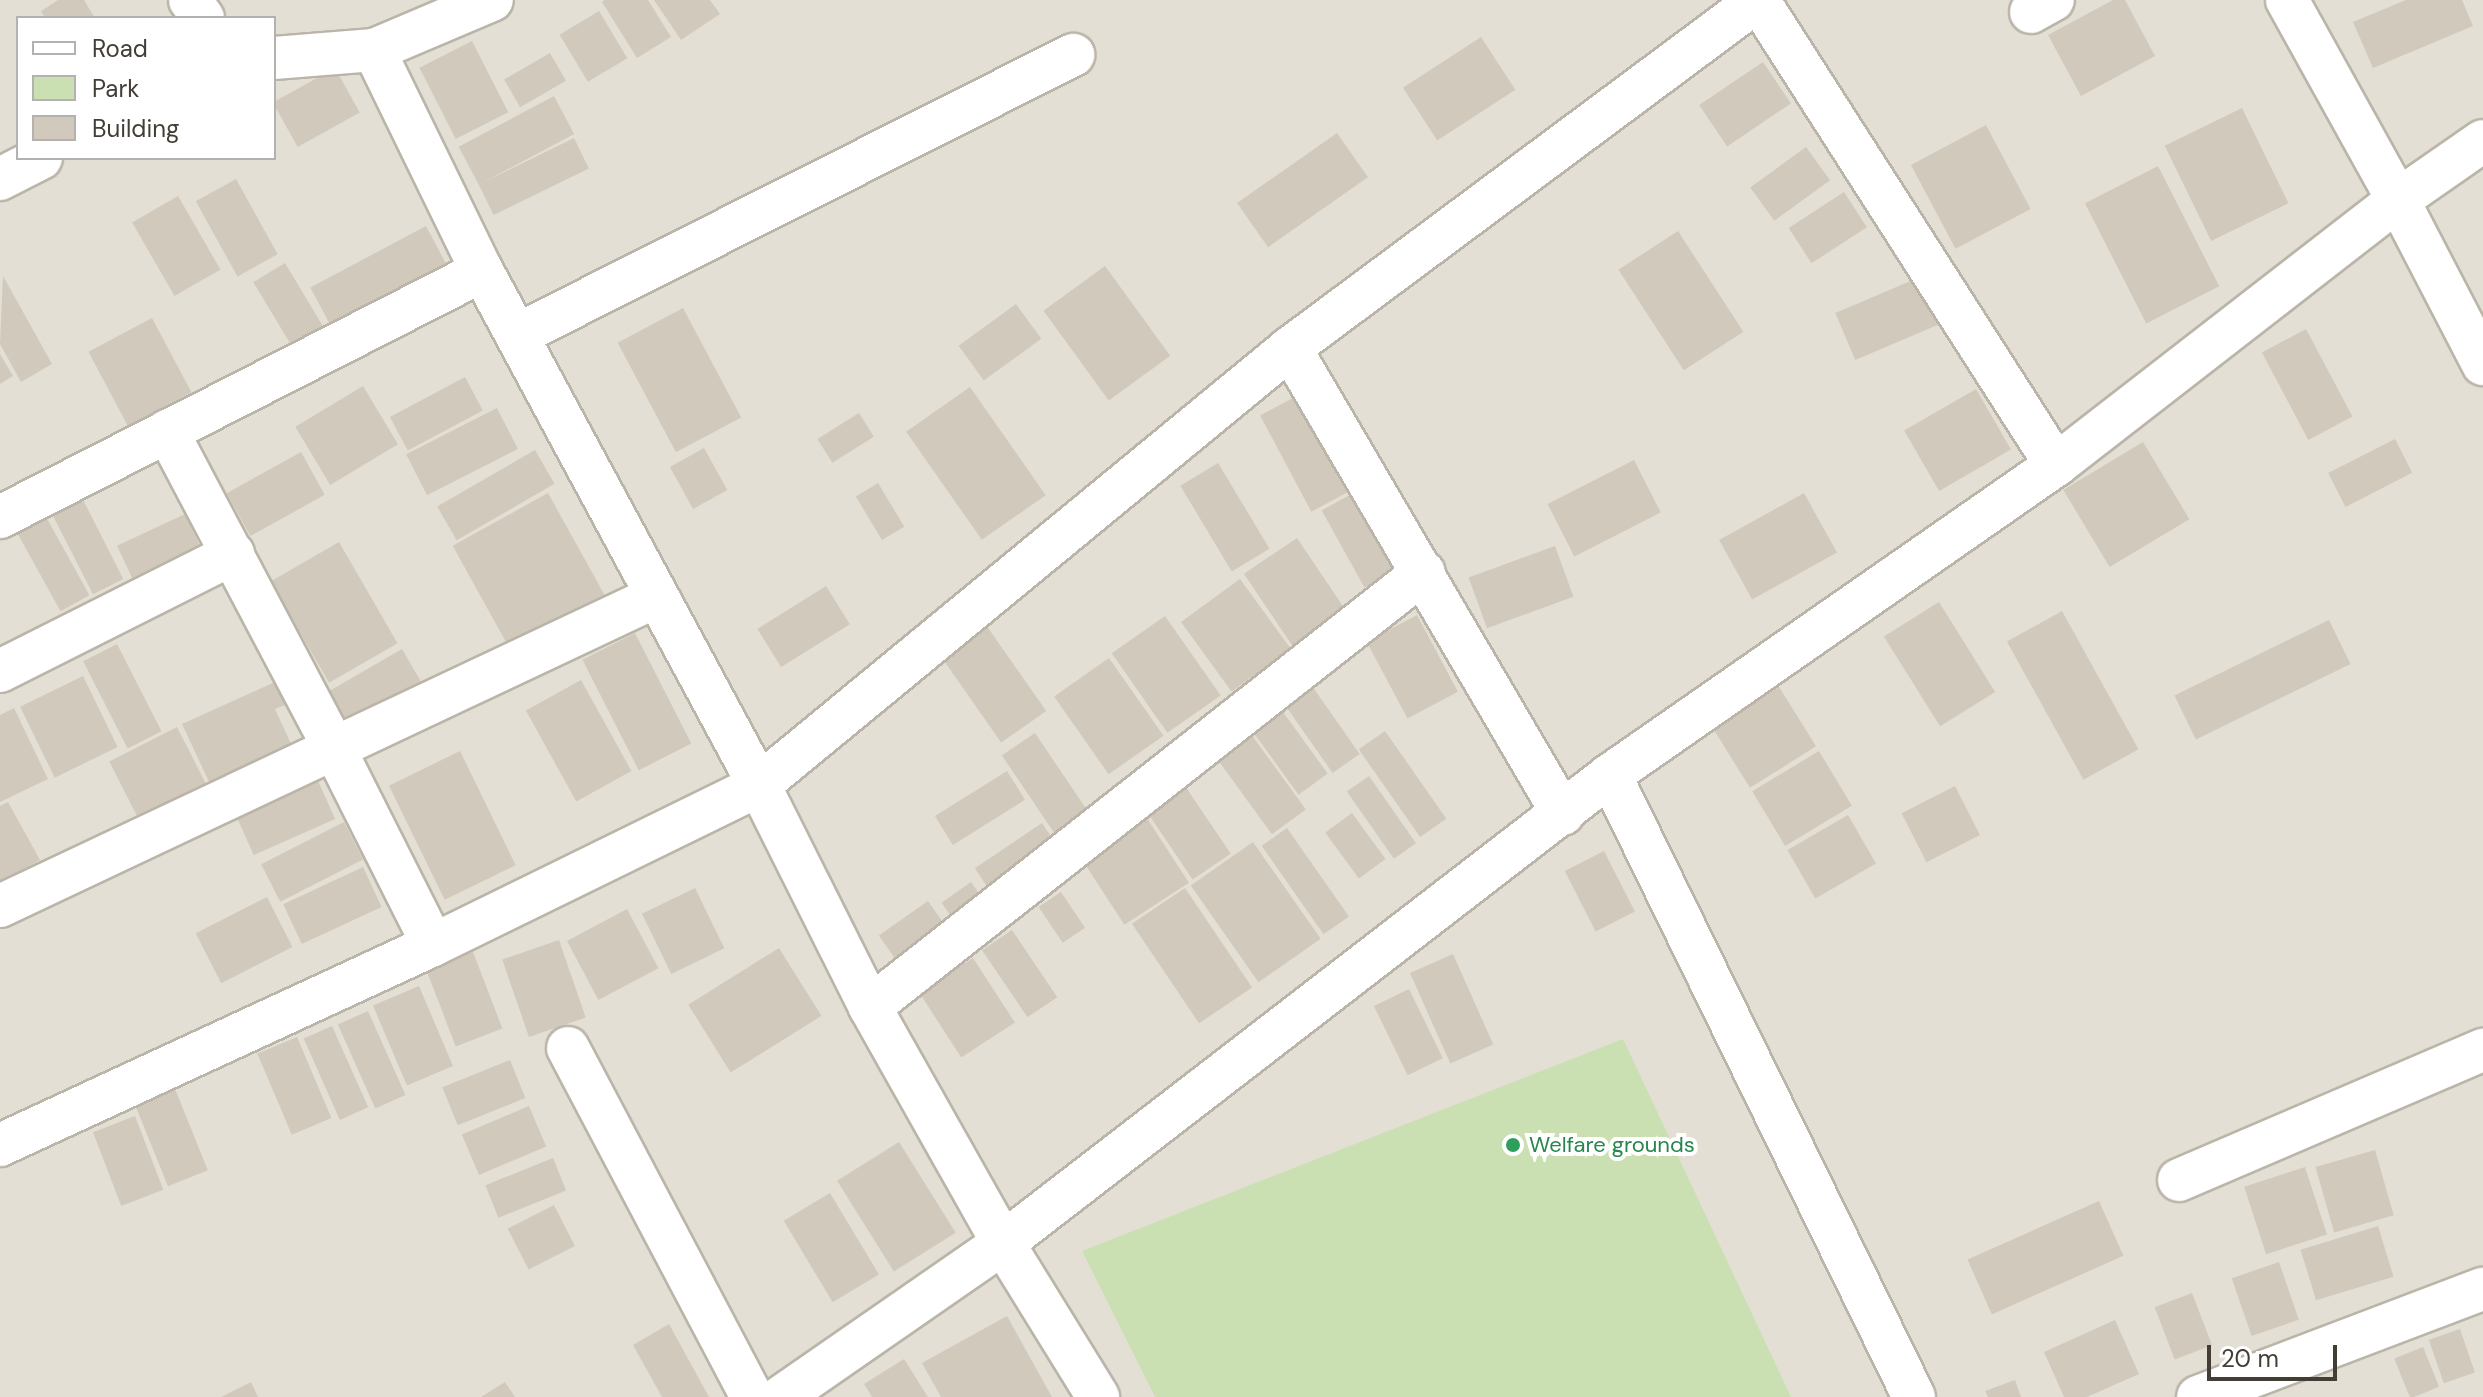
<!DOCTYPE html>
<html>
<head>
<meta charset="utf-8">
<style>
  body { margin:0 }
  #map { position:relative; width:2483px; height:1397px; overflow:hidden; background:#f0ede6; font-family:"DM Sans",sans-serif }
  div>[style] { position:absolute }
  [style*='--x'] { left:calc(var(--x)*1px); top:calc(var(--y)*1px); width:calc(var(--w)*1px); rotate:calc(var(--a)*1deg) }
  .residential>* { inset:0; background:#e4dfd4 }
  .green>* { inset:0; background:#cae0b3 }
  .building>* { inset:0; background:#d1c9bc; transform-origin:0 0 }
  .roads { filter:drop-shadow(2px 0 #bbb5a9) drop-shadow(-2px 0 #bbb5a9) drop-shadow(0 2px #bbb5a9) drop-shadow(0 -2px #bbb5a9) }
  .street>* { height:42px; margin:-21px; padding:0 21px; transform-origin:21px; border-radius:21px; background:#fff }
  .dots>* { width:22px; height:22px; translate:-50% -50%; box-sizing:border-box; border:4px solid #fff; border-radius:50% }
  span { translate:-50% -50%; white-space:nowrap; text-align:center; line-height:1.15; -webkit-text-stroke:8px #fff; paint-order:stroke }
  .leisure-label { font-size:22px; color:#27864d }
  .left { translate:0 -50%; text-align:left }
  .legend { position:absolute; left:16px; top:16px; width:260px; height:144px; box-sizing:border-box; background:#fff; border:2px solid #b3b2af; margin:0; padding:10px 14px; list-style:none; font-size:24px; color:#423e36 }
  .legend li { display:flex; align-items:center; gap:16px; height:40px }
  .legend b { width:40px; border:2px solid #b3b2af }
  .scale { position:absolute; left:2207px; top:1345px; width:130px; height:36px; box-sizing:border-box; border:4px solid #423e36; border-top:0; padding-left:10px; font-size:24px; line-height:28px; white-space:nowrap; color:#423e36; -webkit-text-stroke:6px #fff; paint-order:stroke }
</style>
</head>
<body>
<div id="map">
  <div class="residential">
    <div style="clip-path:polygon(evenodd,0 0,2483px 0,2483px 1397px,0 1397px,0 0,18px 18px,274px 18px,274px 158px,18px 158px,18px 18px)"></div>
  </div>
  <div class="green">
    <div style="clip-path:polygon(1623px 1039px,1791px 1397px,1155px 1397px,1082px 1251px)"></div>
  </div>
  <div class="building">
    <div style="clip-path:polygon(58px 0,84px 0,95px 18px,45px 18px,41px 11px)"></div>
    <div style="clip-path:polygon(604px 0,648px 0,671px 37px,637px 58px,602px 2px)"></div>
    <div style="clip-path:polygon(654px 0,710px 0,720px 14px,681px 40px)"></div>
    <div style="clip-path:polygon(2113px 0,2125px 0,2155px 56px,2081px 96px,2048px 35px)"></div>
    <div style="clip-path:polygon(2406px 0,2462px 0,2473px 26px,2373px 68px,2353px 22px)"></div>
    <div style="left:599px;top:11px;width:55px;height:46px;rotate:59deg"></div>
    <div style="left:1481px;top:37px;width:63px;height:93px;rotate:57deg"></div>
    <div style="left:472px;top:41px;width:80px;height:59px;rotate:63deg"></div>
    <div style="left:550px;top:53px;width:32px;height:53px;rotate:60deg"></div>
    <div style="left:1763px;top:62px;width:50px;height:77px;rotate:56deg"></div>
    <div style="left:335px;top:68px;width:51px;height:71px;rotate:61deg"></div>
    <div style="left:554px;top:96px;width:43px;height:108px;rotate:62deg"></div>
    <div style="left:2242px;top:108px;width:106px;height:86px;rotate:64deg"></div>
    <div style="left:1986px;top:125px;width:95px;height:85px;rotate:62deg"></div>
    <div style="left:1337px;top:133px;width:54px;height:122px;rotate:55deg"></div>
    <div style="left:574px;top:138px;width:34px;height:106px;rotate:64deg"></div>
    <div style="left:1806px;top:147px;width:41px;height:69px;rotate:54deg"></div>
    <div style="left:2158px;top:166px;width:135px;height:82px;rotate:63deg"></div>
    <div style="left:236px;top:179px;width:86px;height:46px;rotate:61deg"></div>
    <div style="left:1844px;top:192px;width:42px;height:66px;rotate:57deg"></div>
    <div style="left:178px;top:196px;width:85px;height:53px;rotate:60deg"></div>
    <div style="left:426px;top:226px;width:53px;height:131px;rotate:62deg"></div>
    <div style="left:1678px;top:231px;width:120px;height:71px;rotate:57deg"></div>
    <div style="left:285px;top:263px;width:76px;height:37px;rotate:59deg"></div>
    <div style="left:1105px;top:266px;width:111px;height:76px;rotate:54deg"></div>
    <div style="clip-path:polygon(3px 276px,52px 364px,21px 382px,0 344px)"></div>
    <div style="left:1920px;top:277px;width:51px;height:92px;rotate:67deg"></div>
    <div style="left:1016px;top:304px;width:43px;height:71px;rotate:54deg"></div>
    <div style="left:683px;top:308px;width:124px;height:74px;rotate:62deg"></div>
    <div style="left:152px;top:318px;width:84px;height:72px;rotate:62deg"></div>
    <div style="left:2306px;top:329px;width:99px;height:50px;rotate:62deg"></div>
    <div style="clip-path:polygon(0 354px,13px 376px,0 384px)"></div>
    <div style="left:465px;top:377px;width:38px;height:85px;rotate:62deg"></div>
    <div style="left:363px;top:386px;width:68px;height:79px;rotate:59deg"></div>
    <div style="left:970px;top:387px;width:132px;height:78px;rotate:55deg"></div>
    <div style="left:1976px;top:389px;width:70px;height:83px;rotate:60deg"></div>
    <div style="left:1306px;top:391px;width:109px;height:52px;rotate:62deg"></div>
    <div style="left:497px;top:408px;width:46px;height:102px;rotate:63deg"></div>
    <div style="left:859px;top:413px;width:28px;height:49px;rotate:58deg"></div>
    <div style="left:2395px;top:439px;width:38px;height:75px;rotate:63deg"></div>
    <div style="left:2143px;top:442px;width:90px;height:93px;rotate:59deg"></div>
    <div style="left:704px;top:448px;width:48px;height:39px;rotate:61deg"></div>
    <div style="left:535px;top:450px;width:39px;height:113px;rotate:60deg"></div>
    <div style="left:301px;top:452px;width:49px;height:85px;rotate:61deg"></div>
    <div style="left:1634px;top:460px;width:59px;height:97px;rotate:63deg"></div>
    <div style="left:1218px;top:463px;width:100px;height:44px;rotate:59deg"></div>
    <div style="left:878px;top:483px;width:51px;height:26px;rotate:59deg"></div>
    <div style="left:77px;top:488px;width:102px;height:34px;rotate:63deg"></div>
    <div style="left:1355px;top:492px;width:88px;height:38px;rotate:61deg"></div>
    <div style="left:548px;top:493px;width:119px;height:109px;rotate:61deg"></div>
    <div style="left:1804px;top:493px;width:68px;height:97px;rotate:61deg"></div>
    <div style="left:40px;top:506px;width:102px;height:33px;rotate:61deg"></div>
    <div style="left:185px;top:514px;width:47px;height:75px;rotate:65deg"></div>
    <div style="left:1297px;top:538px;width:94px;height:64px;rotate:56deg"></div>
    <div style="left:339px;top:542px;width:117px;height:79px;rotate:60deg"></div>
    <div style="left:1555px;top:546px;width:54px;height:92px;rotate:70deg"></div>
    <div style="left:1240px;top:579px;width:86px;height:73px;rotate:54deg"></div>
    <div style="left:826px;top:586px;width:45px;height:81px;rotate:58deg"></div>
    <div style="left:1939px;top:602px;width:106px;height:65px;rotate:58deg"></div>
    <div style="left:2062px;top:611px;width:158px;height:63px;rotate:61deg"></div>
    <div style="left:1417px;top:615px;width:87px;height:57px;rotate:62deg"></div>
    <div style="left:1165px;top:616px;width:97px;height:65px;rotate:55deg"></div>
    <div style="left:2329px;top:620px;width:49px;height:172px;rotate:64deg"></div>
    <div style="left:986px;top:625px;width:105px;height:55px;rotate:55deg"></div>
    <div style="left:635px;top:633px;width:124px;height:59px;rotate:63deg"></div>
    <div style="left:117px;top:644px;width:98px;height:38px;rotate:63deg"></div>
    <div style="left:402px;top:649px;width:48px;height:92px;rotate:60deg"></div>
    <div style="left:1109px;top:658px;width:95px;height:67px;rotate:55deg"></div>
    <div style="left:83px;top:676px;width:79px;height:70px;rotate:64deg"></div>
    <div style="left:581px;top:680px;width:104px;height:63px;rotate:61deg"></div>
    <div style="clip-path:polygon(275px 682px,285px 705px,275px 709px,292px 746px,210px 784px,182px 724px)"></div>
    <div style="left:1312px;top:686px;width:83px;height:33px;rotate:55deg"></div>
    <div style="left:1779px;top:687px;width:70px;height:78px;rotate:58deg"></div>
    <div style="clip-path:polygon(14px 708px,48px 779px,0 802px,0 715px)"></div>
    <div style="left:1283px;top:712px;width:76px;height:36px;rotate:54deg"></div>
    <div style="left:1243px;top:723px;width:107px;height:42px;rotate:54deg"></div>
    <div style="left:177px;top:727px;width:72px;height:76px;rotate:63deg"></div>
    <div style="left:1385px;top:731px;width:107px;height:32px;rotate:55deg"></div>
    <div style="left:1035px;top:733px;width:102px;height:40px;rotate:56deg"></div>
    <div style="left:460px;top:751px;width:127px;height:79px;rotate:64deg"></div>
    <div style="left:1819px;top:751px;width:64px;height:78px;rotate:59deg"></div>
    <div style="left:1007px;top:771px;width:34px;height:85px;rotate:58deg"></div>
    <div style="left:316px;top:776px;width:47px;height:89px;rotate:66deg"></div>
    <div style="left:1369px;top:776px;width:82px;height:27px;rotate:55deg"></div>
    <div style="left:1181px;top:780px;width:89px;height:46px;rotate:56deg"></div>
    <div style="left:1955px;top:786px;width:55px;height:60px;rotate:63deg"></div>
    <div style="clip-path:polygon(8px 802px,40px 860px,0 882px,0 806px)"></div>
    <div style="left:1141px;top:809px;width:88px;height:77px;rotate:57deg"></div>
    <div style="left:1352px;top:813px;width:57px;height:33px;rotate:54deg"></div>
    <div style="left:1848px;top:815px;width:56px;height:70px;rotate:60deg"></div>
    <div style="left:344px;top:822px;width:42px;height:93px;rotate:63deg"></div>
    <div style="left:1042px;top:823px;width:27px;height:81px;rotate:56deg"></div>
    <div style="left:1287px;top:828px;width:108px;height:31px;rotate:55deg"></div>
    <div style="left:1253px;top:842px;width:118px;height:76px;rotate:55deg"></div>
    <div style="left:1604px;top:851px;width:68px;height:44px;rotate:63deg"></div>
    <div style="left:363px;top:867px;width:44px;height:88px;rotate:65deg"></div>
    <div style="left:971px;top:882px;width:24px;height:36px;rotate:55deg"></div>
    <div style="left:695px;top:888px;width:67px;height:59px;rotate:64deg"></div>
    <div style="left:1185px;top:888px;width:120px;height:64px;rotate:56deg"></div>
    <div style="left:1061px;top:892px;width:43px;height:27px;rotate:56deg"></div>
    <div style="left:267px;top:897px;width:56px;height:80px;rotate:63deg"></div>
    <div style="left:928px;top:901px;width:42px;height:60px;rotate:55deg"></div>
    <div style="left:627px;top:909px;width:67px;height:68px;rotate:62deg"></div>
    <div style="left:1012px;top:930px;width:81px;height:36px;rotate:56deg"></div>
    <div style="left:559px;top:940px;width:82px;height:60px;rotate:71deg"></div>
    <div style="left:779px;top:948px;width:80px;height:107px;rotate:58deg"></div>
    <div style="left:473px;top:952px;width:82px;height:50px;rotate:69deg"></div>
    <div style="left:1453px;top:954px;width:99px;height:47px;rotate:66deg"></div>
    <div style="left:973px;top:958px;width:77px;height:64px;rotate:57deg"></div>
    <div style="left:419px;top:986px;width:87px;height:50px;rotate:67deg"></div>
    <div style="left:1409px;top:989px;width:77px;height:39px;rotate:64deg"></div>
    <div style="left:368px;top:1011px;width:92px;height:33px;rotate:66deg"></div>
    <div style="left:332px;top:1026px;width:89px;height:31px;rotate:66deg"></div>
    <div style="left:297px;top:1037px;width:88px;height:43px;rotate:67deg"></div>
    <div style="left:510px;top:1060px;width:41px;height:73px;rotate:68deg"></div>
    <div style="left:173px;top:1084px;width:93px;height:43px;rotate:68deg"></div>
    <div style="left:529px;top:1106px;width:44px;height:73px;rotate:67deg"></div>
    <div style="left:135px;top:1116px;width:79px;height:45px;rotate:69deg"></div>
    <div style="left:899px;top:1142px;width:107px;height:73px;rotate:58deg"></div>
    <div style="left:2375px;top:1150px;width:68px;height:62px;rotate:74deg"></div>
    <div style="left:553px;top:1158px;width:35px;height:73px;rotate:68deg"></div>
    <div style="left:2305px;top:1167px;width:71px;height:64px;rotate:72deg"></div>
    <div style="left:830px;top:1193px;width:95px;height:54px;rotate:59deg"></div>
    <div style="left:2099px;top:1201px;width:60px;height:144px;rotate:66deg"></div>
    <div style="left:554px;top:1205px;width:46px;height:52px;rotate:63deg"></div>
    <div style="left:2378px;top:1226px;width:53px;height:81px;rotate:73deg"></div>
    <div style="left:2279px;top:1262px;width:61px;height:50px;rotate:71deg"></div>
    <div style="left:2192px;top:1293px;width:56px;height:40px;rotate:69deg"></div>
    <div style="clip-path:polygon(1007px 1316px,1052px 1397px,941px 1397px,922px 1363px)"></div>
    <div style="clip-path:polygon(2115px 1320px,2139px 1374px,2087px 1397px,2064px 1397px,2044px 1352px)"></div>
    <div style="clip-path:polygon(669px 1324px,709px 1397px,662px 1397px,633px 1345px)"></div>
    <div style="left:2460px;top:1329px;width:46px;height:33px;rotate:71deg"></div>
    <div style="left:2423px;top:1347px;width:43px;height:31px;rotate:68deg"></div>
    <div style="clip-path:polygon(904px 1359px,928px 1397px,872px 1397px,864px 1384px)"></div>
    <div style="clip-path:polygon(2015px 1380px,2021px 1397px,1988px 1397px,1985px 1391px)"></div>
    <div style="clip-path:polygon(251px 1382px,258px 1397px,221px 1397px)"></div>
    <div style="clip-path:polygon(505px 1382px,515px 1397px,481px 1397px)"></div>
  </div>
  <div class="roads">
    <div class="street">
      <div style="--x:190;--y:0;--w:22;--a:54"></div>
      <div style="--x:2287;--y:0;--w:229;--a:61"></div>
      <div style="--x:2398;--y:200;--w:185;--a:62.6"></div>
      <div style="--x:2031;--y:12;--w:25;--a:-29"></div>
      <div style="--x:374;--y:50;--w:246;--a:64"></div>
      <div style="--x:482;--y:271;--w:584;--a:61.68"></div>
      <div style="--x:759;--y:785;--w:248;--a:63.4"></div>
      <div style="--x:870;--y:1007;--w:271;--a:60.6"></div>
      <div style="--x:1003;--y:1243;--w:181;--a:58.3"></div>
      <div style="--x:274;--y:58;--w:100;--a:-4.6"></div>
      <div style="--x:374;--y:50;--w:128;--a:-23"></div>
      <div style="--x:0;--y:179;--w:46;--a:-27.1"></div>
      <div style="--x:517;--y:335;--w:623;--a:-26.73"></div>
      <div style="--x:1290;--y:348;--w:540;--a:59.64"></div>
      <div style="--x:167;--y:431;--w:361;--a:62.2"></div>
      <div style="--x:335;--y:750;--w:218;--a:63.3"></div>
      <div style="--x:0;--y:517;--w:541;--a:-27.04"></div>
      <div style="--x:0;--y:671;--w:261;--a:-26.7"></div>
      <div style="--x:1610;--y:775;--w:692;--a:63.95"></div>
      <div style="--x:0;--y:906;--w:726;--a:-25.26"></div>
      <div style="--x:870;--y:1007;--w:704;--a:-38.14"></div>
      <div style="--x:568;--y:1048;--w:395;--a:62.2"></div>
      <div style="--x:0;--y:1145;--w:477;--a:-24.8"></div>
      <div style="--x:433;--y:945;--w:363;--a:-26.1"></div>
      <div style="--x:759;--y:785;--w:688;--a:-39.45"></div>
      <div style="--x:1290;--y:348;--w:583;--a:-36.63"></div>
      <div style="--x:1758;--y:0;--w:552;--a:57.35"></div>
      <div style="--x:2179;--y:1180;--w:331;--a:-23.2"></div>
      <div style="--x:781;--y:1397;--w:270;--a:-34.7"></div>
      <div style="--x:1003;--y:1243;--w:766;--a:-37.63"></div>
      <div style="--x:1610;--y:775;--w:543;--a:-34.8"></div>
      <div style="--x:2056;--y:465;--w:433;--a:-37.8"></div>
      <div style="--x:2398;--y:200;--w:103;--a:-34.8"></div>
      <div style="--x:2198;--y:1397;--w:305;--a:-20.8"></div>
    </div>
  </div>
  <div class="dots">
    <div style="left:1513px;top:1145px;background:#2e9e5b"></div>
  </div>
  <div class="leisure-label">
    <span class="left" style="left:1529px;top:1145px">Welfare grounds</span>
  </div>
  <ul class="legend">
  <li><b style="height:10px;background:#fff"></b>Road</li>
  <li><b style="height:22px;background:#cae0b3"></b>Park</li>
  <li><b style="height:22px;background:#d1c9bc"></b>Building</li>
  </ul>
  <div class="scale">20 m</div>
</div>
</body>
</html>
